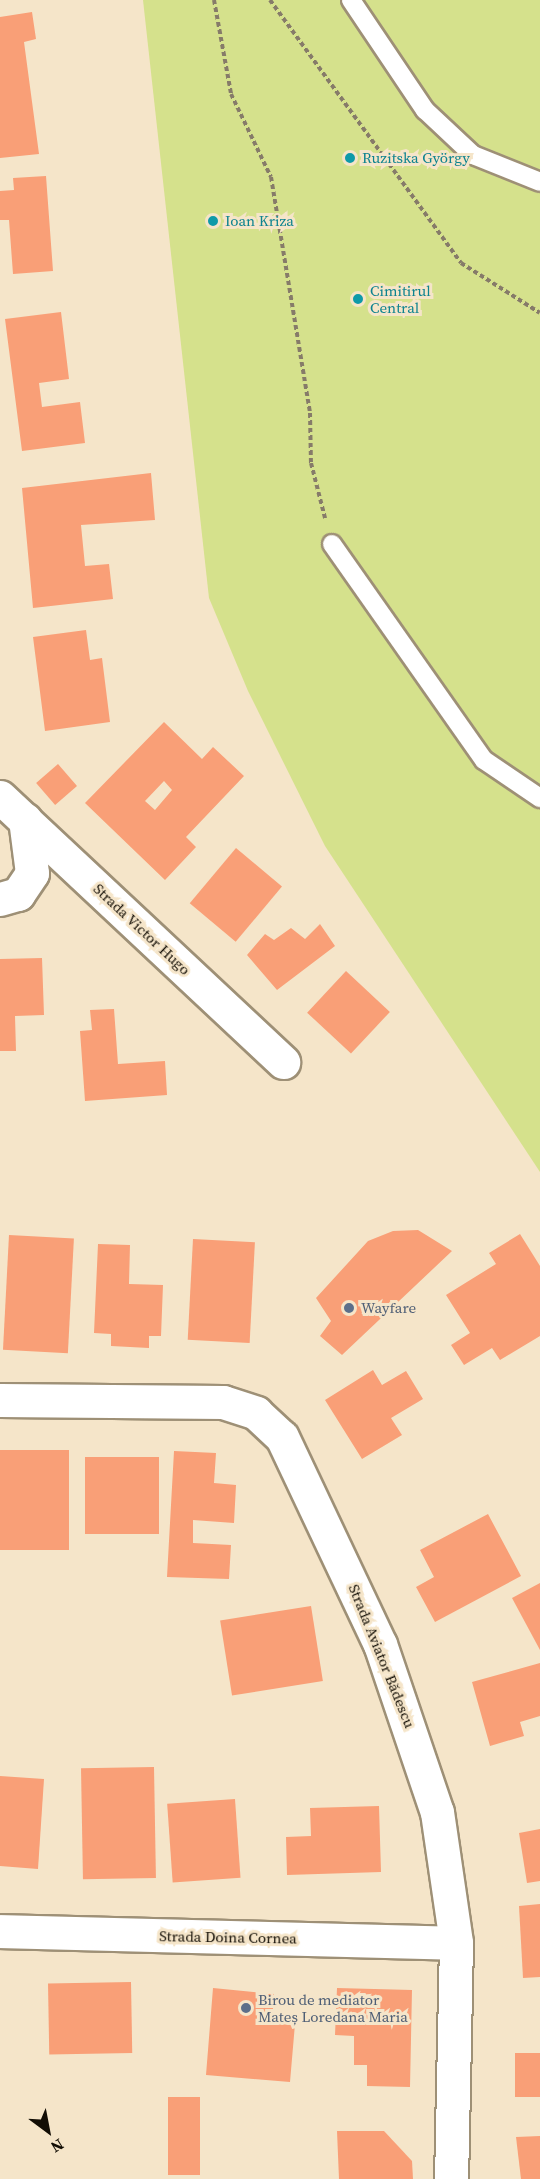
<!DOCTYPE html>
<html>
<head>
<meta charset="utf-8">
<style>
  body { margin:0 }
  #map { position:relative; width:540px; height:2179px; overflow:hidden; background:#f5e5c9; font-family:"Source Serif 4",serif }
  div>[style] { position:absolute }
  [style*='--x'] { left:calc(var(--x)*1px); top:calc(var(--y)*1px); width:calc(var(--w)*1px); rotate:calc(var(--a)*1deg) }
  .green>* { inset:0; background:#d5e18c }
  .building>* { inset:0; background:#f99f77; transform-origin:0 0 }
  .path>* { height:4px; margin-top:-2px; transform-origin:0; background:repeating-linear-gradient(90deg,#867b69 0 4.5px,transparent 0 7.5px) }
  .roads { filter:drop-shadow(2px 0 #9e9076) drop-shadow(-2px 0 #9e9076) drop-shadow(0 2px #9e9076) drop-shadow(0 -2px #9e9076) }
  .lane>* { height:18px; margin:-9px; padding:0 9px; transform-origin:9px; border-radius:9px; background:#fff }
  .street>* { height:33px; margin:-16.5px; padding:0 16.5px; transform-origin:16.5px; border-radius:16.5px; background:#fff }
  .dots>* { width:16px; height:16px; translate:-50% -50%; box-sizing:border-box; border:3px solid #f5e5c9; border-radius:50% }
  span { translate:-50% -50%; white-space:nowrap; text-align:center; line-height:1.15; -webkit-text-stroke:6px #f5e5c9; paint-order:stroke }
  .culture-label { font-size:15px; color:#0d838f }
  .left { translate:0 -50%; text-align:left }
  .street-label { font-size:15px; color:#120d04 }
  .service-label { font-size:15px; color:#4e5e75 }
  .north { position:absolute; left:18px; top:2101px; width:60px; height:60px; -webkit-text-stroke:4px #f5e5c9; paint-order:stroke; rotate:148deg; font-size:16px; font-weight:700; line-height:24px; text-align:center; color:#120d04 }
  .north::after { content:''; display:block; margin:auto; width:21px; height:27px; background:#120d04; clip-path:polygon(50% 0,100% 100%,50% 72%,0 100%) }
</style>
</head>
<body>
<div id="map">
  <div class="green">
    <div style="clip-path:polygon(143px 0,540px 0,540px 1172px,325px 846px,248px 691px,209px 598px)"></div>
  </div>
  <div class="building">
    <div style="clip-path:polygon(32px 12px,36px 39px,24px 42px,39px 154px,0 158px,0 17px)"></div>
    <div style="clip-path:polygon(46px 176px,53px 271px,13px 274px,9px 220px,0 220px,0 191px,14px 190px,13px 178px)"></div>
    <div style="clip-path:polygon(61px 312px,69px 379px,39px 383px,42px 407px,80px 402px,85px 443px,22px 451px,5px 319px)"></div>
    <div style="clip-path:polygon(151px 473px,155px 520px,81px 525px,85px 566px,109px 564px,113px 599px,33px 608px,22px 488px)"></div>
    <div style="clip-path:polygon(86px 630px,90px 660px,102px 658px,110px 722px,45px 731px,33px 637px)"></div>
    <div style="clip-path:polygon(evenodd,164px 722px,202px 759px,213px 747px,244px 776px,186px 837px,196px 847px,165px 880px,85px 803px,164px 722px,164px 781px,172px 790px,155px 810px,145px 801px,164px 781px)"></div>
    <div style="left:58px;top:764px;width:29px;height:29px;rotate:49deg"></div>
    <div style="left:236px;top:848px;width:60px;height:72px;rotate:40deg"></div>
    <div style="clip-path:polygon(320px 924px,335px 946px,277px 990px,247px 955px,265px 934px,274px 940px,291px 928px,305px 939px)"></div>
    <div style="clip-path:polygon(42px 958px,44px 1015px,15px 1016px,16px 1051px,0 1051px,0 959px)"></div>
    <div style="left:346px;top:971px;width:60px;height:57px;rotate:43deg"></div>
    <div style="clip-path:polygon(114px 1009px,118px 1064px,165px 1061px,167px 1095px,85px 1101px,80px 1031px,92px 1030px,90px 1010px)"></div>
    <div style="clip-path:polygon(418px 1230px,452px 1251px,342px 1355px,320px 1336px,331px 1321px,316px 1298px,368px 1241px,393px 1231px)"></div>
    <div style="clip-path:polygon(520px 1234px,540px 1266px,540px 1336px,500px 1360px,492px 1348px,464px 1365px,451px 1345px,470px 1333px,446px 1295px,496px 1264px,489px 1253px)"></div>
    <div style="left:9px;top:1235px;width:65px;height:115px;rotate:3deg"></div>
    <div style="left:193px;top:1239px;width:62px;height:101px;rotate:3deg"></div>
    <div style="clip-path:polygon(98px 1244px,130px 1245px,129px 1284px,163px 1285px,161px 1336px,149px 1336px,149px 1348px,111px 1346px,111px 1334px,94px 1333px)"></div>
    <div style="clip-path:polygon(373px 1370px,382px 1385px,406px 1371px,423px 1399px,391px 1418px,402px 1435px,362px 1459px,325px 1400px)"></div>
    <div style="left:0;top:1450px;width:69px;height:100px"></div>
    <div style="clip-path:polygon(174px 1451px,216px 1453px,214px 1483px,236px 1485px,234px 1523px,193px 1520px,193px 1543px,231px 1545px,229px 1579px,167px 1577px)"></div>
    <div style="left:85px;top:1457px;width:74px;height:77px"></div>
    <div style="clip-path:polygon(488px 1514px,521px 1576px,435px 1622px,416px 1587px,434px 1577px,420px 1550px)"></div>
    <div style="clip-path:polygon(540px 1583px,540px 1650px,512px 1598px)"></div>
    <div style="left:311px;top:1606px;width:76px;height:92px;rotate:81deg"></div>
    <div style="clip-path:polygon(540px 1663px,540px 1716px,520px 1722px,524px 1736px,490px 1746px,472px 1682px)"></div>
    <div style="left:154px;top:1767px;width:111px;height:73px;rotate:89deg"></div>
    <div style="clip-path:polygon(0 1776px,44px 1779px,38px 1869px,0 1866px)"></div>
    <div style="left:235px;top:1799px;width:79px;height:68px;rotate:86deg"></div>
    <div style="clip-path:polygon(379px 1806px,381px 1872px,287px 1875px,286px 1837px,311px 1836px,310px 1808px)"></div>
    <div style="clip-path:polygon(540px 1829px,540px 1881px,527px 1883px,519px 1833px)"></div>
    <div style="clip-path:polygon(540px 1904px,540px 1977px,523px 1978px,519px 1906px)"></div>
    <div style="left:131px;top:1982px;width:71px;height:83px;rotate:89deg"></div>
    <div style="clip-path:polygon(213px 1988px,274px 1994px,272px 2023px,295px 2024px,290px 2082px,206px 2075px)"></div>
    <div style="clip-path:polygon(337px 1988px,412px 1990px,410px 2087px,367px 2086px,367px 2065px,354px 2065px,354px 2036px,335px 2035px)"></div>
    <div style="left:540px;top:2053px;width:44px;height:25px;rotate:90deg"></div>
    <div style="left:168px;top:2097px;width:32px;height:78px"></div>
    <div style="clip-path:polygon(337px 2131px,384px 2131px,412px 2161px,413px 2179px,339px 2179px)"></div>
    <div style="clip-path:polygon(540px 2136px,540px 2179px,521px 2179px,516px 2137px)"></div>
  </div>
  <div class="path">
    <div style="--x:214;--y:0;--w:96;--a:79.7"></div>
    <div style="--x:231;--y:94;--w:92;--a:64.3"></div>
    <div style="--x:271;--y:177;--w:239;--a:80.6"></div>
    <div style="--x:310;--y:413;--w:50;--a:88.9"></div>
    <div style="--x:311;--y:463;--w:57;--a:75.7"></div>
    <div style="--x:270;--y:0;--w:325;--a:54"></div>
    <div style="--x:461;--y:263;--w:93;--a:32.3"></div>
  </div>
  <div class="roads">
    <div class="lane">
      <div style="--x:351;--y:0;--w:133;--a:56.1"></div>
      <div style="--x:425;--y:110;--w:66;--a:43.2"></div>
      <div style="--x:473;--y:155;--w:72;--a:21.9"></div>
      <div style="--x:332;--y:544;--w:264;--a:54.9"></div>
      <div style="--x:484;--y:760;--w:68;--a:34.2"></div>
    </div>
    <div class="street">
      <div style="--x:0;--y:797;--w:388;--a:43.1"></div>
      <div style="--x:0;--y:899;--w:19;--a:-16"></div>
      <div style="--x:18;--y:894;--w:25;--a:-56"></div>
      <div style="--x:32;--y:873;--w:54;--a:-97.4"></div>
      <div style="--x:0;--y:1400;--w:223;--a:0.5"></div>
      <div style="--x:223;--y:1402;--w:35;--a:18"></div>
      <div style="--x:256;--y:1413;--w:35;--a:43"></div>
      <div style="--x:282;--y:1437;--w:229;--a:64.7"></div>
      <div style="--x:380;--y:1644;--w:177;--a:71.3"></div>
      <div style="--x:437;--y:1812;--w:132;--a:81.7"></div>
      <div style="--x:456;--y:1943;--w:236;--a:91.2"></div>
      <div style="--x:0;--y:1931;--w:456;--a:1.5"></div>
    </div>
  </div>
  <div class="dots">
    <div style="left:350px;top:158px;background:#0f9aa8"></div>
    <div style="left:213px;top:221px;background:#0f9aa8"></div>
    <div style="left:358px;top:299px;background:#0f9aa8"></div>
    <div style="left:349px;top:1308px;background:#5c6f8a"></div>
    <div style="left:246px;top:2008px;background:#5c6f8a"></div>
  </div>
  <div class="culture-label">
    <span class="left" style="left:362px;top:158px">Ruzitska György</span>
    <span class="left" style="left:225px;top:221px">Ioan Kriza</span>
    <span class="left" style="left:370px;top:299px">Cimitirul<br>Central</span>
  </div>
  <div class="street-label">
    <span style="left:142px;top:929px;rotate:43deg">Strada Victor Hugo</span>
    <span style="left:382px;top:1656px;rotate:68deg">Strada Aviator Bădescu</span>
    <span style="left:228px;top:1937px;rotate:1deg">Strada Doina Cornea</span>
  </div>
  <div class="service-label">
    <span class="left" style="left:361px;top:1308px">Wayfare</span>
    <span class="left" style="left:258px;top:2008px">Birou de mediator<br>Mateș Loredana Maria</span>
  </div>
  <div class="north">N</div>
</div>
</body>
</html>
